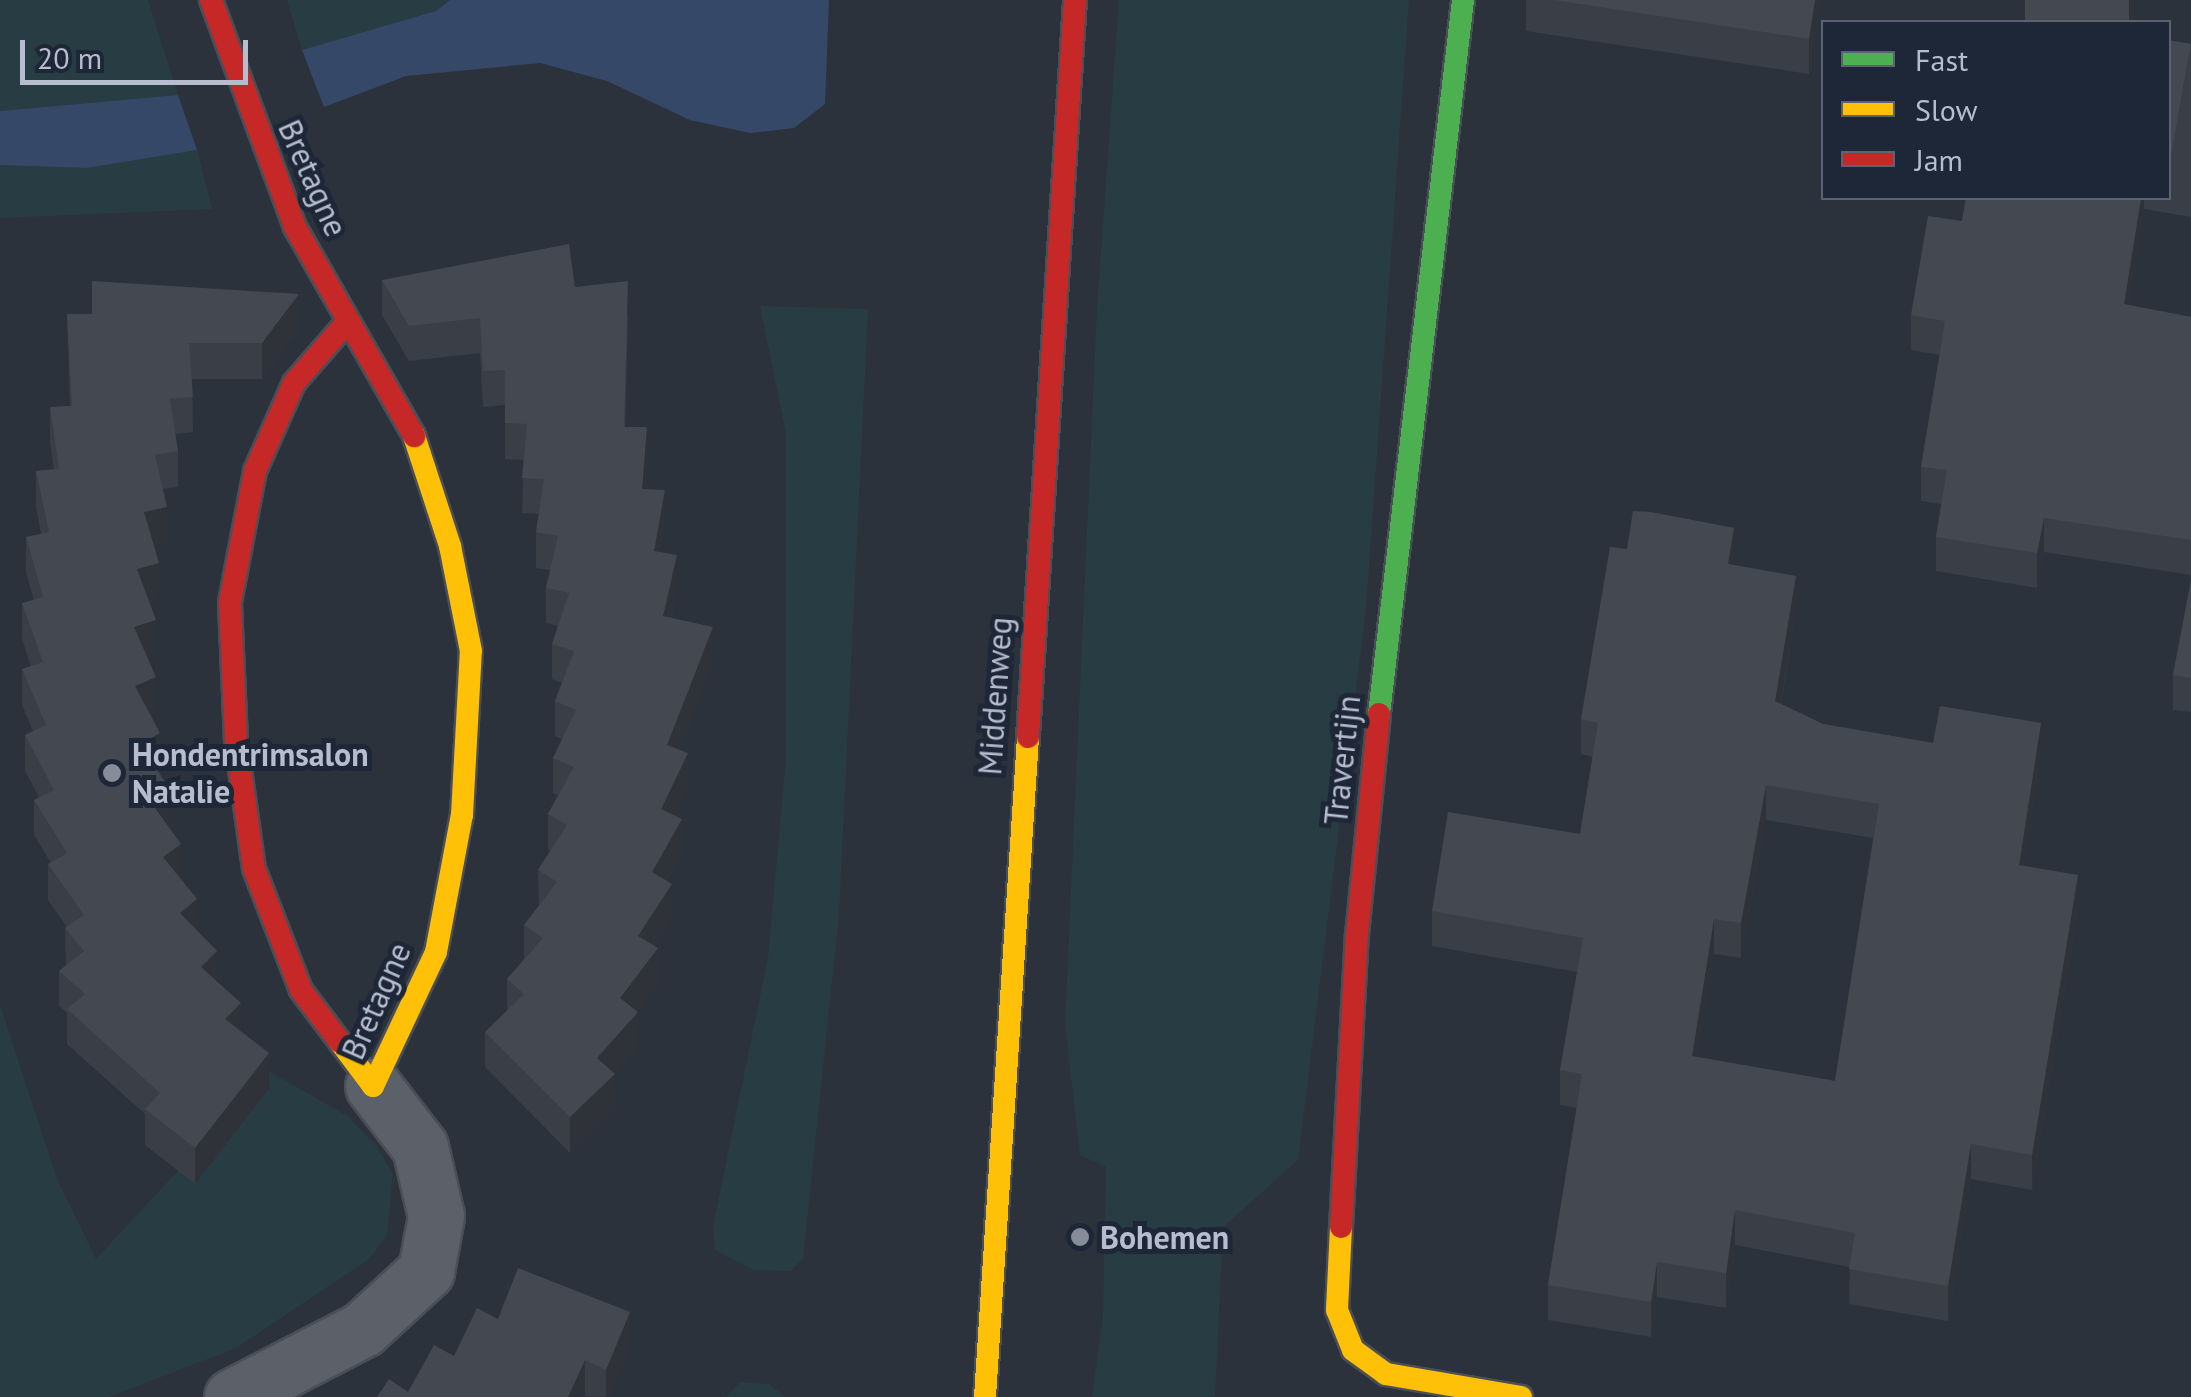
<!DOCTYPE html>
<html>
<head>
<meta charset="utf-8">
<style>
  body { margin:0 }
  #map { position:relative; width:2191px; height:1397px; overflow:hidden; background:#2c323c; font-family:"PT Sans",sans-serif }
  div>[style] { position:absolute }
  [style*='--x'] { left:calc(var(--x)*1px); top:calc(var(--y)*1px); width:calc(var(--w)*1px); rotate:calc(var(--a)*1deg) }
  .green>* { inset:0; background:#283d43 }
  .water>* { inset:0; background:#364867 }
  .roads { filter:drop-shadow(2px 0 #4a4e56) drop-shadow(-2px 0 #4a4e56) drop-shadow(0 2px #4a4e56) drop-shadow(0 -2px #4a4e56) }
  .street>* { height:55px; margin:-27.5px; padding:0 27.5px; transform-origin:27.5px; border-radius:27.5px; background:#5c6069 }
  .fast>* { height:22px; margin:-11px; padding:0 11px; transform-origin:11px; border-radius:11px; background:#4caf50 }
  .slow>* { height:22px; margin:-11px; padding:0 11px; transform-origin:11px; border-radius:11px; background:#ffc107 }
  .jam>* { height:22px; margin:-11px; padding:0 11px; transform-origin:11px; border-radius:11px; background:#c62828 }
  .wall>* { inset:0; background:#3a3e46 }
  .shaded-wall>* { inset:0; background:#2f3239; transform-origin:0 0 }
  .building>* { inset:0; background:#434851; transform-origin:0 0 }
  .dots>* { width:28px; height:28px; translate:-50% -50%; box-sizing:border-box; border:5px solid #1e2737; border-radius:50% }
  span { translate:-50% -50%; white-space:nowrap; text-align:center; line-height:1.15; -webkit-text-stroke:10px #1e2737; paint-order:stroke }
  .street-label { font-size:32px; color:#b6bdcc }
  .poi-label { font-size:32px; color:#b6bdcc; font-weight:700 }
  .left { translate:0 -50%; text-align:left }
  .legend { position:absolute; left:1821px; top:20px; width:350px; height:180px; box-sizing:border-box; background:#1e2737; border:2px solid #5b6373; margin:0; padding:12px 18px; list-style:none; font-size:30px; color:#b6bdcc }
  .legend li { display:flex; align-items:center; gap:20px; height:50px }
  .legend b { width:50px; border:2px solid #5b6373 }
  .scale { position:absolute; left:20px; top:40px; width:228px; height:45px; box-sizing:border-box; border:5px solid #b6bdcc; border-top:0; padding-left:12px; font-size:30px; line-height:35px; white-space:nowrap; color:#b6bdcc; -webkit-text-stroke:8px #1e2737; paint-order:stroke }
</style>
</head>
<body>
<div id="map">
  <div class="green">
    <div style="clip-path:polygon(0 0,148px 0,178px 95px,0 111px)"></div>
    <div style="clip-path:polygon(287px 0,450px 0,436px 11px,302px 50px)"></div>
    <div style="clip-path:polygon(1119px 0,1409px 0,1366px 608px,1298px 1160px,1223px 1227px,1215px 1397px,1092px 1397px,1103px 1317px,1106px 1167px,1080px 1155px,1065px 1025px,1097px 309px)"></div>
    <div style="clip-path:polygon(197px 150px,212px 209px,0 218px,0 165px,87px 168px)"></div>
    <div style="clip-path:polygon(760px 306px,868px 309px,839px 914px,803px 1259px,790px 1271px,753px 1270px,715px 1250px,713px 1227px,768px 958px,786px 760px,786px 433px)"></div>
    <div style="clip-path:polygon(0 1005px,57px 1179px,96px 1259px,270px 1072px,349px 1117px,376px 1146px,393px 1174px,387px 1235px,369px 1259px,236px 1348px,109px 1397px,0 1397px)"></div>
    <div style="clip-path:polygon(740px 1382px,769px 1384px,785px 1397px,726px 1397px)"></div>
  </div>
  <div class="water">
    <div style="clip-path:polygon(450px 0,829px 0,825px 104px,794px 128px,750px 133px,690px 120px,607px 81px,540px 63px,406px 76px,324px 107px,302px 50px,436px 11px)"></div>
    <div style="clip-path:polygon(178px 95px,197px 150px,87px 168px,0 165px,0 111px)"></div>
  </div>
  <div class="roads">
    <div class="street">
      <div style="--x:232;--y:1397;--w:148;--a:-27.4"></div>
      <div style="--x:363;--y:1329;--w:86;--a:-42.6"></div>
      <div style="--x:426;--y:1271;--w:56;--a:-79.7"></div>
      <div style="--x:436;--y:1216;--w:71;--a:-103.1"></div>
      <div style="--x:420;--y:1147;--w:77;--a:-127.6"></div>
    </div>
    <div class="fast">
      <div style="--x:1379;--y:714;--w:719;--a:-83.29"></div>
    </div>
    <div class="slow">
      <div style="--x:340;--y:1042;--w:55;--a:53.1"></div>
      <div style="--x:373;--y:1086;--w:148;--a:-64.8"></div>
      <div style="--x:436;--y:952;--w:139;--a:-79.3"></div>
      <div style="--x:462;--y:815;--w:164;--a:-86.9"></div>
      <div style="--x:471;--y:651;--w:107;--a:-101.3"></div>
      <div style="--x:450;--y:546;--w:116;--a:-108.1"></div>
      <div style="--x:1341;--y:1227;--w:83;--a:92.8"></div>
      <div style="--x:1337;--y:1310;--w:43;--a:68.2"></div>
      <div style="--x:1353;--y:1350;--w:41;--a:36"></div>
      <div style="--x:1386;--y:1374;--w:137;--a:9.7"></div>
      <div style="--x:985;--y:1397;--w:661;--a:-86.27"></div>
    </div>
    <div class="jam">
      <div style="--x:211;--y:0;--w:242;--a:69.7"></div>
      <div style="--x:295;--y:227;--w:241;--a:60.3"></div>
      <div style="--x:1028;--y:737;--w:738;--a:-86.35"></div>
      <div style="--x:340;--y:1042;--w:65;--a:-126.9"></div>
      <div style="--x:301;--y:990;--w:130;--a:-111.2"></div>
      <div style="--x:254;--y:869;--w:129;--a:-98"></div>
      <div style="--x:236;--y:741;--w:139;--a:-92.5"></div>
      <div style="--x:230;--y:602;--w:133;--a:-79.2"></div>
      <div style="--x:255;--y:471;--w:96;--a:-66.1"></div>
      <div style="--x:294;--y:383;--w:81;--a:-49"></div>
      <div style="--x:1341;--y:1227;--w:292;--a:-86.9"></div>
      <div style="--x:1357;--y:935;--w:222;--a:-84.3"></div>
    </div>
  </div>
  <div class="wall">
    <div style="clip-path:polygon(1526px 0,1821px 0,1809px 74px,1526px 31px)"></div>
    <div style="clip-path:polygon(2168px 40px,2191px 44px,2191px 217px,2144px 209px,2129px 305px,2191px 317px,2191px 575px,2044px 552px,2037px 588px,1936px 571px,1936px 537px,1941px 504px,1921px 501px,1921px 467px,1940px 355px,1911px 350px,1911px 315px,1962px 221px,1966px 198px,2168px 198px)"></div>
    <div style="clip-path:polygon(382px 280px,575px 287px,628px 316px,625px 427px,647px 462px,645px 489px,665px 526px,660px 552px,677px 590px,671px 618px,713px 663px,679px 750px,688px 788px,675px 815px,682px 854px,667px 881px,672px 919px,654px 946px,658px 984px,637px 1011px,638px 1047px,615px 1074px,615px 1109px,570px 1153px,485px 1067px,485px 1032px,507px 1011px,507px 979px,524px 959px,524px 925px,539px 906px,538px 870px,550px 851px,548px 849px,548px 814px,558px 795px,553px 793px,553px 758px,562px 739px,555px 736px,555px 701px,562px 683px,552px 679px,552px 644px,558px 626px,546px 623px,546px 588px,550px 570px,536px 568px,536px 532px,539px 514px,522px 513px,524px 460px,505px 459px,505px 405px,483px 407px,480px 353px,409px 361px,382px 315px)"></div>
    <div style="clip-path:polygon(67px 314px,299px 329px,262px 379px,192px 379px,193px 432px,175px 434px,178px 451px,178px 487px,163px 489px,167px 542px,154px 545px,159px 598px,149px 601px,156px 655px,147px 658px,156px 712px,151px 714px,160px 768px,157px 770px,169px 824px,167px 825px,181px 879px,197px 930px,217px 982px,269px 1089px,195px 1184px,145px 1145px,145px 1114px,67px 1044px,67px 1013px,59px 1006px,59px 971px,66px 965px,65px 928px,67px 927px,48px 900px,48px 864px,51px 863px,34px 835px,34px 800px,39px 797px,25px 771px,25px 735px,33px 731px,22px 705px,22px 669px,31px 666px,22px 639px,22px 603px,34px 600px,26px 573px,26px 537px,41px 534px,36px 507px,36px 471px,54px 469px,50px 442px,50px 407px,70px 406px)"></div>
    <div style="clip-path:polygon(evenodd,1733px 565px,1796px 611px,1781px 704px,1823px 724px,1933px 743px,2041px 758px,2024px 866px,2078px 910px,2032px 1190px,1971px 1179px,1948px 1321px,1849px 1304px,1850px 1267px,1735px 1245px,1726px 1308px,1657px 1297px,1651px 1337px,1548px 1320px,1548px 1285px,1577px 1108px,1560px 1105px,1560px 1070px,1577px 972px,1432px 946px,1432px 911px,1580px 834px,1593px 757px,1581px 754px,1581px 719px,1733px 565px,1766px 820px,1873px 838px,1835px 1081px,1697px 1057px,1714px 954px,1741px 958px,1766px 820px)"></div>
    <div style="clip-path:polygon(2191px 580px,2191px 712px,2173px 710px,2173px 675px)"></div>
    <div style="clip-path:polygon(498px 1319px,630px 1347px,610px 1397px,408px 1392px,454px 1356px)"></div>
  </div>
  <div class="shaded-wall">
    <div style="clip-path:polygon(1815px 0,1821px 0,1809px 74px,1809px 39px)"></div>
    <div style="left:2129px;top:0;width:5px;height:22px"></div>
    <div style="clip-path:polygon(2141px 198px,2144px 198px,2144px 209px,2124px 339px,2124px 304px)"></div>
    <div style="clip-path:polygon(299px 294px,299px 329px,262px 379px,262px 343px)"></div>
    <div style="clip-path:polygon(647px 427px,647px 462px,642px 525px,642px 489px)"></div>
    <div style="clip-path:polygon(665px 490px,665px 526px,654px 587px,654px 551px)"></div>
    <div style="clip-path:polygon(167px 507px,167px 542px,144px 547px,144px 512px)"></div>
    <div style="clip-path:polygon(2044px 518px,2044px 552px,2037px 588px,2037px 553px)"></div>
    <div style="clip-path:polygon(1734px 528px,1734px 563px,1728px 599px,1728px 564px)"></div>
    <div style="clip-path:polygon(677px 555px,677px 590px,663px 651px,663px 616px)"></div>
    <div style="clip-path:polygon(159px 563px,159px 598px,137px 604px,137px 569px)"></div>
    <div style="clip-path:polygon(1796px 576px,1796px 611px,1775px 736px,1775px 701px)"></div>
    <div style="clip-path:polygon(156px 620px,156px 655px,134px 663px,134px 627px)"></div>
    <div style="clip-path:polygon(713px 627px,713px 663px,667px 781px,667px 745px)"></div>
    <div style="clip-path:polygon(156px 677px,156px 712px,135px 721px,135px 686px)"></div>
    <div style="clip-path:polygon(2041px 723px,2041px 758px,2019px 900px,2019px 865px)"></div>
    <div style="clip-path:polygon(160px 733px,160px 768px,140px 779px,140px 744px)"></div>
    <div style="clip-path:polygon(688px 753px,688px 788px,661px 844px,661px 809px)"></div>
    <div style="clip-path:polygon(1766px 785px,1766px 820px,1741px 958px,1741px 923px)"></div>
    <div style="clip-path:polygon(169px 788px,169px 824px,150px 837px,150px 801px)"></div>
    <div style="clip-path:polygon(682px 819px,682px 854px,652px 908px,652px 872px)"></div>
    <div style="clip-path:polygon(181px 844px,181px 880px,163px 857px)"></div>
    <div style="clip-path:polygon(2078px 875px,2078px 910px,2032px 1190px,2032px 1155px)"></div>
    <div style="clip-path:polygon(672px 884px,672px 919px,638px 971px,638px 936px)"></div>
    <div style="clip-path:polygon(197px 899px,197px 934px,180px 913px)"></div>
    <div style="clip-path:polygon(1714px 919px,1714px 954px,1692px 1091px,1692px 1056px)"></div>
    <div style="clip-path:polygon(658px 948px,658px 984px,625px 1027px,638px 1012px,638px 1047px,615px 1074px,615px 1109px,570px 1153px,570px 1117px,597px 1058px,620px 998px)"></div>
    <div style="clip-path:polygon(217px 951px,217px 986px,201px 967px)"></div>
    <div style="clip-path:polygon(241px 1003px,241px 1038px,225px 1019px)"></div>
    <div style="clip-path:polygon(269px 1053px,269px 1089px,195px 1184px,195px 1148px)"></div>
    <div style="clip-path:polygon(1971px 1144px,1971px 1179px,1948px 1321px,1948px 1286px)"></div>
    <div style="clip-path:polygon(1735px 1210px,1735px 1245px,1726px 1308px,1726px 1273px)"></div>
    <div style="clip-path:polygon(1657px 1262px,1657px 1297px,1651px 1337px,1651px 1302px)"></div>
    <div style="clip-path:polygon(630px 1312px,630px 1347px,610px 1397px,606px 1397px,606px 1370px)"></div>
    <div style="clip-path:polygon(585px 1360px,585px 1396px,568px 1397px)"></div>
  </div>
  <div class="building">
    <div style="clip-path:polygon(1554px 0,1815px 0,1809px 39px)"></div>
    <div style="left:2025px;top:0;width:104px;height:22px"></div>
    <div style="left:2168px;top:40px;width:23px;height:139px;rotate:10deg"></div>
    <div style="clip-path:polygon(1966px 198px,2141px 198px,2124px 304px,2191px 317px,2191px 540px,2044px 518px,2037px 553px,1936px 537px,1947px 470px,1921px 467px,1945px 321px,1911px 315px,1928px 216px,1962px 221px)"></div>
    <div style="clip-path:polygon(569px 244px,575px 287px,628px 281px,624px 427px,647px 427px,642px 489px,665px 490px,654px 551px,677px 555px,663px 616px,713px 627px,667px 745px,688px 753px,661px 809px,682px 819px,652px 872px,672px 884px,638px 936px,658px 948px,620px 998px,638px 1012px,597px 1058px,615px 1074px,570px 1117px,485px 1032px,524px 994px,507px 979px,543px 938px,524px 925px,557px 882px,538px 870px,567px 825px,548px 814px,574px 767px,553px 758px,576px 710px,555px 701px,574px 651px,552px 644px,569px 593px,546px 588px,558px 536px,536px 532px,544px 479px,522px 478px,527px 424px,505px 423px,505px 370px,483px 371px,480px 318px,409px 326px,382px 280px)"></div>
    <div style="clip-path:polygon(92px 281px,299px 294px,262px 343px,189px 343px,193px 397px,170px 399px,178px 451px,155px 455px,167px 507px,144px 512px,159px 563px,137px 569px,156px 620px,134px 627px,156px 677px,135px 686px,160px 733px,140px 744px,169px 788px,150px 801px,181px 844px,163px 857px,197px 899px,180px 913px,217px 951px,201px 967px,241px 1003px,225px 1019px,269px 1053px,195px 1148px,145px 1109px,160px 1093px,67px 1009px,85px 994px,59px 971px,84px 951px,65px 928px,84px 915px,48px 864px,67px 853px,34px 800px,54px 790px,25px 735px,46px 725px,22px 669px,43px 662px,22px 603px,43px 597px,26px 537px,49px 532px,36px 471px,59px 469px,50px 407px,72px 406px,67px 314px,92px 314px)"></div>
    <div style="clip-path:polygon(evenodd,1633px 511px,1651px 512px,1734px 528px,1728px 564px,1796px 576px,1775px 701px,1823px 724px,1933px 743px,1940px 706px,2041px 723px,2019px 865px,2078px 875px,2032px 1155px,1971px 1144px,1948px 1286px,1849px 1269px,1855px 1233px,1735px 1210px,1726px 1273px,1657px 1262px,1651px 1302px,1548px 1285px,1582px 1074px,1560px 1070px,1583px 938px,1432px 911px,1448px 812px,1580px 834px,1598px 723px,1581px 719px,1610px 547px,1627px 549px,1633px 511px,1766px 785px,1879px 804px,1835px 1081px,1692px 1056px,1714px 919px,1741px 923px,1766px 785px)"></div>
    <div style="clip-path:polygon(2191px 580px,2191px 678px,2173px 675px)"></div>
    <div style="clip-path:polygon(518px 1268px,630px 1312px,606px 1370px,585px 1360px,568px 1397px,377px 1397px,389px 1379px,408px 1392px,434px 1345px,454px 1356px,477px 1308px,498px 1319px)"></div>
  </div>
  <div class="dots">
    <div style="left:112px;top:773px;background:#868c9a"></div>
    <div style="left:1080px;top:1237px;background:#868c9a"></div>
  </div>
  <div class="street-label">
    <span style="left:313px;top:178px;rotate:66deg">Bretagne</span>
    <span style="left:995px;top:696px;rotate:-86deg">Middenweg</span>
    <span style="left:1342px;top:760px;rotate:-84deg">Travertijn</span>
    <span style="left:376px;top:1001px;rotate:-66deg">Bretagne</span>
  </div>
  <div class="poi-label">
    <span class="left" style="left:132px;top:773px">Hondentrimsalon<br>Natalie</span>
    <span class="left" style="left:1100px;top:1237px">Bohemen</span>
  </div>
  <ul class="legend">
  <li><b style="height:12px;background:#4caf50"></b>Fast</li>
  <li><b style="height:12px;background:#ffc107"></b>Slow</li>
  <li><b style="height:12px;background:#c62828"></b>Jam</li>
  </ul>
  <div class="scale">20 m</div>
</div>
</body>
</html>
